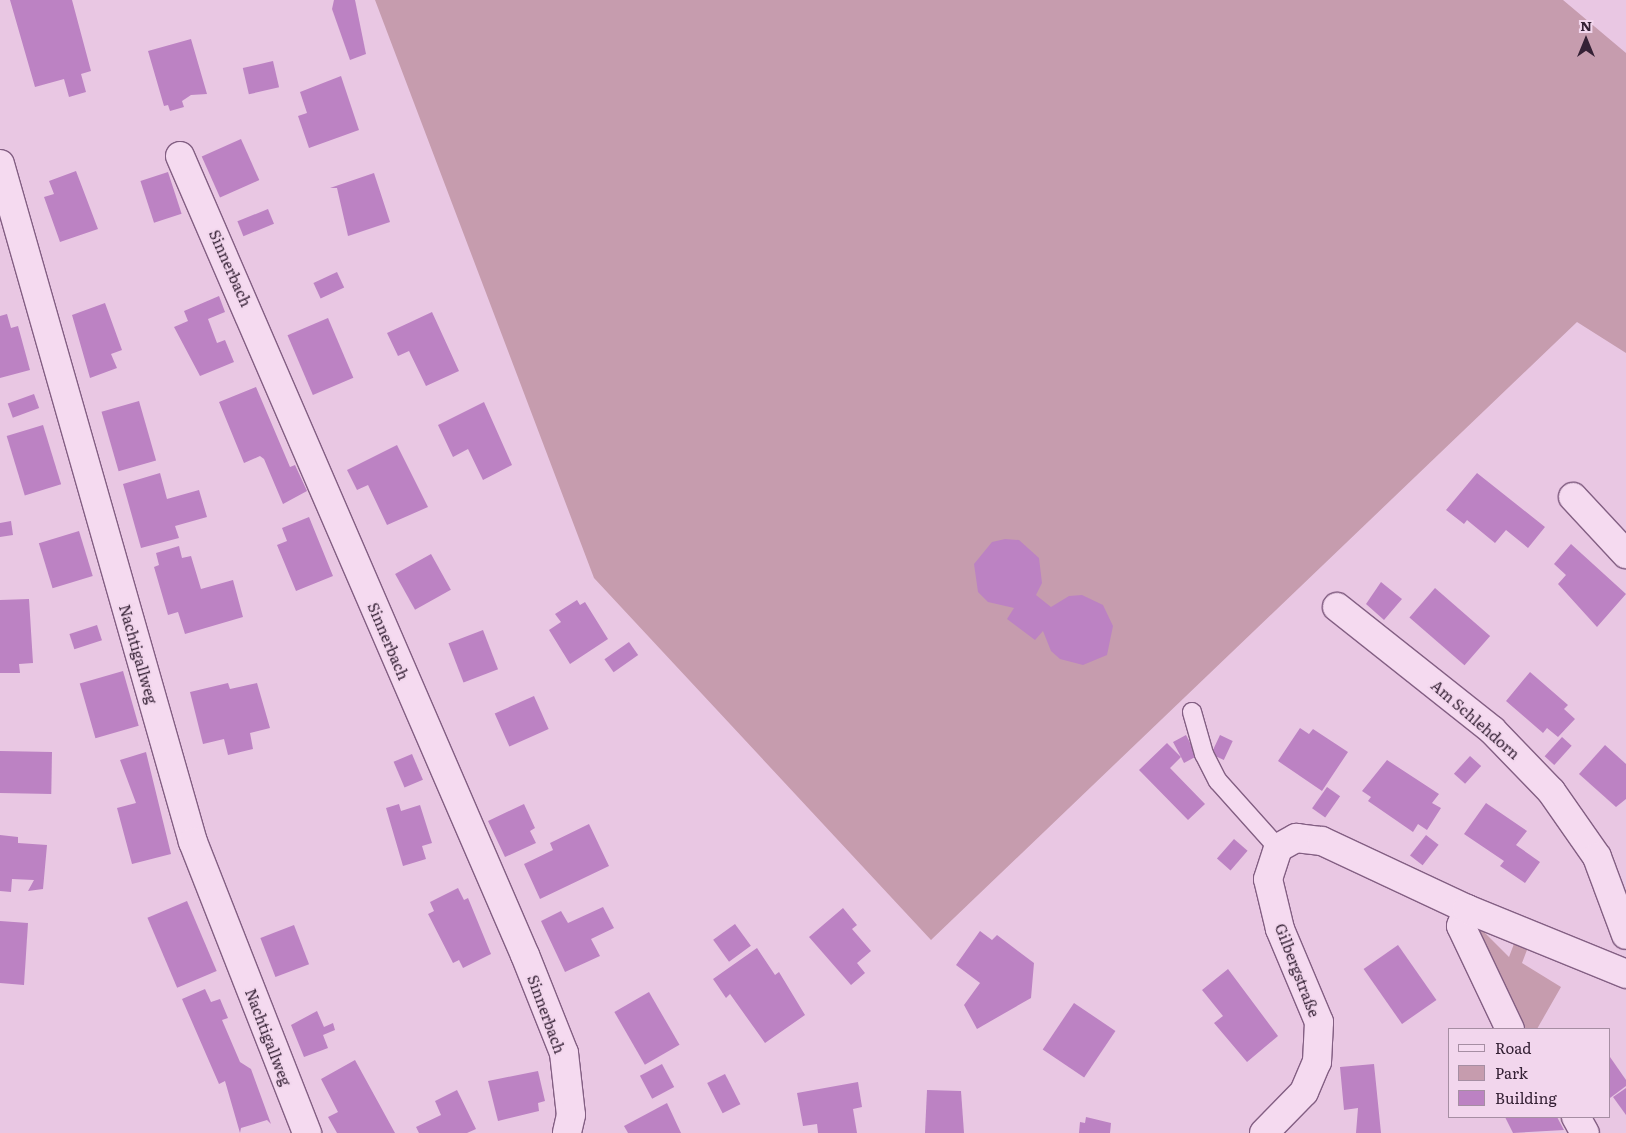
<!DOCTYPE html>
<html>
<head>
<meta charset="utf-8">
<style>
  body { margin:0 }
  #map { position:relative; width:1626px; height:1133px; overflow:hidden; background:#e9c7e3; font-family:Literata,serif }
  div>[style] { position:absolute }
  [style*='--x'] { left:calc(var(--x)*1px); top:calc(var(--y)*1px); width:calc(var(--w)*1px); rotate:calc(var(--a)*1deg) }
  .green>* { inset:0; background:#c69cae }
  .building>* { inset:0; background:#bc82c3; transform-origin:0 0 }
  .roads { filter:drop-shadow(1px 0 #835f83) drop-shadow(-1px 0 #835f83) drop-shadow(0 1px #835f83) drop-shadow(0 -1px #835f83) }
  .service>* { height:18px; margin:-9px; padding:0 9px; transform-origin:9px; border-radius:9px; background:#f5daf0 }
  .minor>* { height:28px; margin:-14px; padding:0 14px; transform-origin:14px; border-radius:14px; background:#f5daf0 }
  span { translate:-50% -50%; white-space:nowrap; text-align:center; line-height:1.15; -webkit-text-stroke:4px #f2d6ed; paint-order:stroke }
  .street-label { font-size:15px; color:#352135 }
  .legend { position:absolute; left:1448px; top:1028px; width:162px; height:90px; box-sizing:border-box; background:#f2d6ed; border:1px solid #a68ea3; margin:0; padding:6px 9px; list-style:none; font-size:15px; color:#352135 }
  .legend li { display:flex; align-items:center; gap:10px; height:25px }
  .legend b { width:25px; border:1px solid #a68ea3 }
  .north { position:absolute; left:1561px; top:15px; width:50px; height:50px; -webkit-text-stroke:4px #f2d6ed; paint-order:stroke; rotate:0deg; font-size:14px; font-weight:700; line-height:20px; text-align:center; color:#352135 }
  .north::after { content:''; display:block; margin:auto; width:18px; height:22px; background:#352135; clip-path:polygon(50% 0,100% 100%,50% 72%,0 100%) }
</style>
</head>
<body>
<div id="map">
  <div class="green">
    <div style="clip-path:polygon(375px 0,1563px 0,1626px 53px,1626px 353px,1577px 322px,931px 940px,594px 578px)"></div>
    <div style="clip-path:polygon(1478px 926px,1509px 957px,1517px 936px,1530px 942px,1522px 963px,1561px 987px,1537px 1029px,1515px 1029px,1473px 939px)"></div>
  </div>
  <div class="building">
    <div style="clip-path:polygon(10px 0,72px 0,91px 71px,81px 74px,86px 92px,69px 97px,64px 79px,35px 87px)"></div>
    <div style="clip-path:polygon(334px 0,355px 0,366px 54px,350px 60px,332px 9px)"></div>
    <div style="clip-path:polygon(191px 39px,207px 94px,191px 95px,182px 101px,184px 107px,170px 111px,168px 105px,164px 106px,148px 51px)"></div>
    <div style="left:273px;top:61px;width:27px;height:31px;rotate:77deg"></div>
    <div style="clip-path:polygon(341px 76px,359px 130px,309px 148px,298px 116px,307px 113px,300px 92px)"></div>
    <div style="left:241px;top:139px;width:45px;height:43px;rotate:66deg"></div>
    <div style="clip-path:polygon(76px 171px,98px 229px,60px 242px,44px 197px,54px 194px,49px 181px)"></div>
    <div style="left:168px;top:172px;width:44px;height:29px;rotate:72deg"></div>
    <div style="clip-path:polygon(374px 173px,390px 222px,348px 236px,337px 188px,330px 188px)"></div>
    <div style="left:268px;top:209px;width:16px;height:33px;rotate:68deg"></div>
    <div style="left:337px;top:272px;width:17px;height:26px;rotate:65deg"></div>
    <div style="clip-path:polygon(219px 296px,225px 312px,208px 319px,217px 343px,225px 340px,234px 362px,200px 376px,174px 327px,188px 321px,184px 311px)"></div>
    <div style="clip-path:polygon(105px 303px,122px 350px,111px 354px,117px 368px,90px 378px,72px 315px)"></div>
    <div style="clip-path:polygon(432px 312px,459px 371px,426px 386px,409px 351px,398px 356px,387px 333px)"></div>
    <div style="clip-path:polygon(7px 314px,11px 328px,18px 326px,30px 370px,0 378px,0 316px)"></div>
    <div style="left:328px;top:318px;width:65px;height:44px;rotate:67deg"></div>
    <div style="clip-path:polygon(256px 387px,290px 467px,295px 465px,307px 491px,283px 504px,264px 459px,260px 456px,244px 463px,219px 402px)"></div>
    <div style="left:34px;top:394px;width:15px;height:28px;rotate:70deg"></div>
    <div style="left:139px;top:401px;width:62px;height:39px;rotate:74deg"></div>
    <div style="clip-path:polygon(484px 402px,512px 465px,483px 480px,468px 449px,453px 457px,438px 425px)"></div>
    <div style="left:43px;top:425px;width:62px;height:38px;rotate:73deg"></div>
    <div style="clip-path:polygon(397px 445px,428px 507px,387px 525px,368px 485px,357px 490px,347px 470px)"></div>
    <div style="clip-path:polygon(160px 473px,167px 499px,199px 490px,207px 517px,175px 526px,179px 538px,141px 548px,123px 484px)"></div>
    <div style="clip-path:polygon(1477px 473px,1545px 527px,1528px 548px,1506px 530px,1495px 543px,1467px 520px,1464px 524px,1446px 510px)"></div>
    <div style="clip-path:polygon(309px 517px,333px 576px,296px 591px,277px 545px,287px 541px,282px 528px)"></div>
    <div style="clip-path:polygon(11px 521px,13px 535px,0 537px,0 523px)"></div>
    <div style="left:79px;top:531px;width:47px;height:42px;rotate:73deg"></div>
    <div style="clip-path:polygon(1005px 539px,1019px 540px,1039px 558px,1042px 583px,1036px 595px,1051px 607px,1069px 596px,1082px 595px,1103px 605px,1113px 626px,1107px 655px,1083px 665px,1060px 659px,1051px 651px,1043px 631px,1035px 640px,1007px 619px,1014px 608px,988px 602px,978px 592px,974px 564px,992px 542px)"></div>
    <div style="clip-path:polygon(1571px 544px,1626px 594px,1597px 627px,1558px 584px,1566px 575px,1554px 564px)"></div>
    <div style="clip-path:polygon(179px 546px,182px 558px,191px 556px,201px 589px,233px 580px,243px 617px,185px 634px,178px 612px,168px 615px,154px 567px,159px 565px,156px 553px)"></div>
    <div style="left:431px;top:554px;width:41px;height:41px;rotate:61deg"></div>
    <div style="clip-path:polygon(1381px 582px,1402px 599px,1384px 620px,1366px 604px)"></div>
    <div style="left:1435px;top:588px;width:73px;height:39px;rotate:41deg"></div>
    <div style="clip-path:polygon(29px 599px,33px 663px,19px 664px,20px 673px,0 673px,0 600px)"></div>
    <div style="clip-path:polygon(577px 600px,580px 605px,585px 602px,608px 639px,570px 664px,549px 630px,561px 622px,555px 614px)"></div>
    <div style="left:97px;top:625px;width:16px;height:29px;rotate:72deg"></div>
    <div style="left:483px;top:630px;width:42px;height:37px;rotate:69deg"></div>
    <div style="left:629px;top:642px;width:16px;height:30px;rotate:55deg"></div>
    <div style="left:123px;top:671px;width:57px;height:45px;rotate:74deg"></div>
    <div style="clip-path:polygon(1530px 672px,1568px 705px,1564px 709px,1575px 719px,1558px 737px,1547px 728px,1543px 733px,1506px 701px)"></div>
    <div style="clip-path:polygon(255px 676px,270px 728px,250px 733px,253px 749px,228px 755px,224px 739px,203px 744px,190px 692px,228px 683px,230px 689px,257px 683px)"></div>
    <div style="left:534px;top:696px;width:36px;height:43px;rotate:66deg"></div>
    <div style="clip-path:polygon(1300px 728px,1309px 734px,1313px 729px,1348px 752px,1322px 791px,1278px 761px)"></div>
    <div style="clip-path:polygon(1186px 735px,1197px 756px,1184px 763px,1181px 757px,1170px 768px,1205px 804px,1188px 820px,1139px 770px,1167px 743px,1181px 757px,1173px 742px)"></div>
    <div style="left:1220px;top:735px;width:14px;height:21px;rotate:25deg"></div>
    <div style="left:1562px;top:737px;width:13px;height:26px;rotate:42deg"></div>
    <div style="clip-path:polygon(1605px 745px,1626px 764px,1626px 799px,1616px 807px,1579px 774px)"></div>
    <div style="left:0;top:751px;width:52px;height:42px;rotate:1deg"></div>
    <div style="clip-path:polygon(146px 752px,171px 854px,132px 864px,117px 808px,136px 803px,120px 760px)"></div>
    <div style="left:412px;top:754px;width:28px;height:20px;rotate:67deg"></div>
    <div style="left:1470px;top:756px;width:15px;height:24px;rotate:42deg"></div>
    <div style="clip-path:polygon(1387px 760px,1439px 794px,1432px 803px,1441px 808px,1427px 830px,1418px 824px,1413px 832px,1368px 801px,1371px 797px,1362px 791px)"></div>
    <div style="left:1327px;top:787px;width:16px;height:26px;rotate:35deg"></div>
    <div style="clip-path:polygon(1486px 803px,1527px 831px,1516px 845px,1540px 862px,1525px 883px,1500px 866px,1504px 861px,1464px 834px)"></div>
    <div style="clip-path:polygon(399px 804px,401px 811px,420px 805px,432px 843px,422px 846px,426px 859px,403px 866px,386px 808px)"></div>
    <div style="clip-path:polygon(524px 804px,535px 828px,530px 831px,536px 843px,505px 857px,488px 821px)"></div>
    <div style="clip-path:polygon(589px 824px,609px 866px,540px 899px,524px 864px,553px 850px,550px 843px)"></div>
    <div style="clip-path:polygon(0 835px,18px 837px,18px 843px,47px 845px,43px 889px,28px 891px,34px 880px,12px 879px,11px 892px,0 891px)"></div>
    <div style="left:1426px;top:835px;width:16px;height:26px;rotate:38deg"></div>
    <div style="left:1234px;top:839px;width:18px;height:26px;rotate:41deg"></div>
    <div style="clip-path:polygon(458px 888px,464px 900px,468px 898px,491px 954px,463px 968px,459px 960px,453px 963px,428px 914px,434px 911px,430px 902px)"></div>
    <div style="left:187px;top:901px;width:76px;height:43px;rotate:67deg"></div>
    <div style="clip-path:polygon(603px 907px,614px 928px,591px 939px,600px 956px,565px 972px,541px 921px,561px 911px,568px 923px)"></div>
    <div style="clip-path:polygon(843px 908px,857px 925px,852px 929px,871px 951px,857px 963px,865px 973px,851px 985px,809px 937px)"></div>
    <div style="clip-path:polygon(0 921px,28px 923px,24px 985px,0 983px)"></div>
    <div style="left:735px;top:924px;width:27px;height:27px;rotate:54deg"></div>
    <div style="left:294px;top:925px;width:42px;height:36px;rotate:69deg"></div>
    <div style="clip-path:polygon(980px 931px,992px 940px,997px 935px,1034px 963px,1031px 998px,977px 1029px,964px 1005px,980px 983px,956px 965px)"></div>
    <div style="left:1398px;top:945px;width:67px;height:42px;rotate:55deg"></div>
    <div style="clip-path:polygon(757px 948px,775px 975px,779px 972px,805px 1015px,765px 1043px,730px 994px,726px 998px,713px 979px)"></div>
    <div style="clip-path:polygon(1228px 969px,1278px 1036px,1247px 1062px,1214px 1023px,1223px 1016px,1202px 990px)"></div>
    <div style="clip-path:polygon(205px 989px,211px 1002px,220px 999px,228px 1018px,222px 1020px,240px 1062px,251px 1069px,271px 1124px,267px 1120px,241px 1128px,240px 1133px,225px 1081px,219px 1084px,182px 999px)"></div>
    <div style="left:649px;top:992px;width:61px;height:40px;rotate:60deg"></div>
    <div style="left:1074px;top:1003px;width:50px;height:56px;rotate:34deg"></div>
    <div style="clip-path:polygon(317px 1011px,324px 1027px,333px 1023px,335px 1030px,323px 1035px,328px 1048px,304px 1057px,291px 1025px)"></div>
    <div style="clip-path:polygon(1610px 1057px,1626px 1080px,1626px 1086px,1610px 1098px)"></div>
    <div style="clip-path:polygon(355px 1060px,395px 1133px,337px 1133px,328px 1117px,338px 1112px,321px 1079px)"></div>
    <div style="left:662px;top:1064px;width:26px;height:25px;rotate:62deg"></div>
    <div style="clip-path:polygon(1374px 1064px,1381px 1133px,1356px 1133px,1358px 1108px,1344px 1110px,1340px 1067px)"></div>
    <div style="clip-path:polygon(538px 1071px,545px 1101px,538px 1103px,539px 1111px,498px 1121px,488px 1081px)"></div>
    <div style="left:725px;top:1074px;width:34px;height:20px;rotate:63deg"></div>
    <div style="clip-path:polygon(858px 1082px,862px 1107px,853px 1109px,857px 1133px,818px 1133px,817px 1124px,803px 1126px,797px 1093px)"></div>
    <div style="clip-path:polygon(1626px 1088px,1626px 1115px,1613px 1097px)"></div>
    <div style="clip-path:polygon(457px 1090px,476px 1129px,467px 1133px,419px 1133px,416px 1127px,441px 1115px,435px 1101px)"></div>
    <div style="clip-path:polygon(927px 1090px,961px 1091px,964px 1133px,925px 1133px)"></div>
    <div style="clip-path:polygon(667px 1103px,681px 1133px,628px 1133px,624px 1126px)"></div>
    <div style="clip-path:polygon(1086px 1117px,1111px 1123px,1110px 1133px,1079px 1133px,1080px 1122px,1085px 1123px)"></div>
    <div style="clip-path:polygon(1505px 1117px,1557px 1117px,1564px 1130px,1513px 1133px)"></div>
  </div>
  <div class="roads">
    <div class="service">
      <div style="--x:1192;--y:712;--w:44;--a:74.1"></div>
      <div style="--x:1204;--y:754;--w:30;--a:63"></div>
      <div style="--x:1218;--y:781;--w:90;--a:48.2"></div>
    </div>
    <div class="minor">
      <div style="--x:180;--y:156;--w:870;--a:66.65"></div>
      <div style="--x:525;--y:955;--w:105;--a:68.3"></div>
      <div style="--x:564;--y:1053;--w:62;--a:83.6"></div>
      <div style="--x:571;--y:1115;--w:18;--a:103"></div>
      <div style="--x:0;--y:164;--w:705;--a:74.11"></div>
      <div style="--x:193;--y:842;--w:313;--a:68.6"></div>
      <div style="--x:1573;--y:497;--w:78;--a:47.1"></div>
      <div style="--x:1337;--y:607;--w:198;--a:38.4"></div>
      <div style="--x:1492;--y:730;--w:85;--a:46"></div>
      <div style="--x:1551;--y:791;--w:80;--a:55.1"></div>
      <div style="--x:1597;--y:857;--w:83;--a:69.6"></div>
      <div style="--x:1467;--y:909;--w:18;--a:109"></div>
      <div style="--x:1461;--y:926;--w:114;--a:64.6"></div>
      <div style="--x:1576;--y:1117;--w:18;--a:61"></div>
      <div style="--x:1264;--y:1133;--w:57;--a:-45.7"></div>
      <div style="--x:1304;--y:1092;--w:33;--a:-67"></div>
      <div style="--x:1317;--y:1062;--w:40;--a:-87.1"></div>
      <div style="--x:1319;--y:1022;--w:101;--a:-112.8"></div>
      <div style="--x:1280;--y:929;--w:51;--a:-103.5"></div>
      <div style="--x:1268;--y:879;--w:33;--a:-72"></div>
      <div style="--x:1278;--y:848;--w:21;--a:-29"></div>
      <div style="--x:1296;--y:838;--w:26;--a:7"></div>
      <div style="--x:1322;--y:841;--w:160;--a:25.1"></div>
      <div style="--x:1467;--y:909;--w:172;--a:22.2"></div>
    </div>
  </div>
  <div class="street-label">
    <span style="left:231px;top:268px;rotate:66deg">Sinnerbach</span>
    <span style="left:389px;top:641px;rotate:67deg">Sinnerbach</span>
    <span style="left:139px;top:654px;rotate:74deg">Nachtigallweg</span>
    <span style="left:1476px;top:719px;rotate:41deg">Am Schlehdorn</span>
    <span style="left:1298px;top:970px;rotate:69deg">Gilbergstraße</span>
    <span style="left:547px;top:1014px;rotate:70deg">Sinnerbach</span>
    <span style="left:269px;top:1037px;rotate:69deg">Nachtigallweg</span>
  </div>
  <ul class="legend">
  <li><b style="height:6px;background:#f5daf0"></b>Road</li>
  <li><b style="height:14px;background:#c69cae"></b>Park</li>
  <li><b style="height:14px;background:#bc82c3"></b>Building</li>
  </ul>
  <div class="north">N</div>
</div>
</body>
</html>
